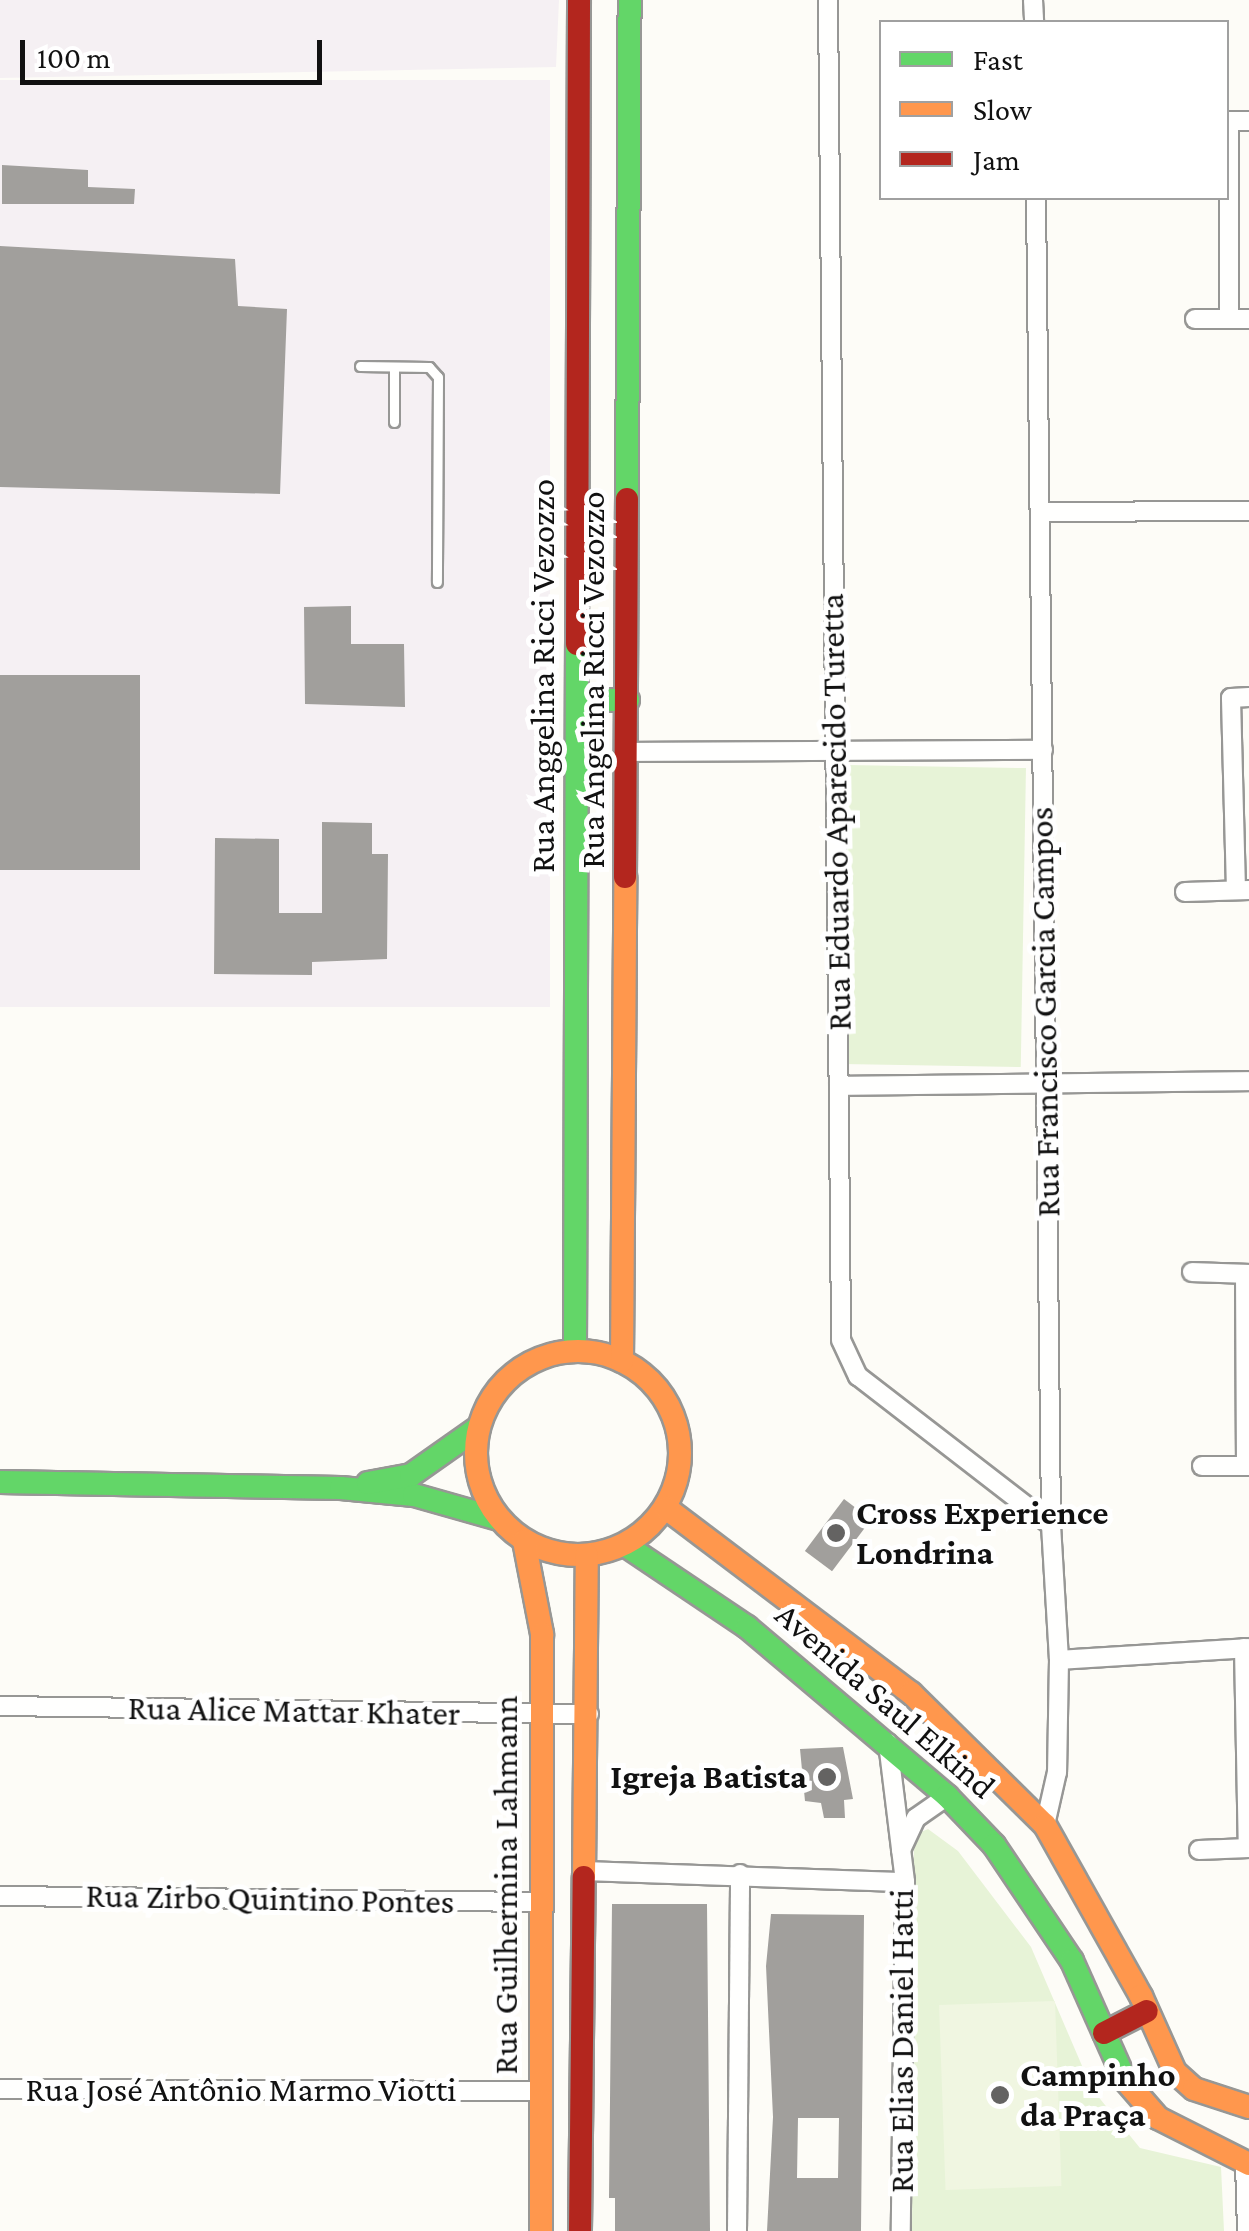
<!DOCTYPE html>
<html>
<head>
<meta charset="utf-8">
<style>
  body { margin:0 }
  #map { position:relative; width:1249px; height:2231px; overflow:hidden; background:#fdfcf7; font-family:"Crimson Pro",serif }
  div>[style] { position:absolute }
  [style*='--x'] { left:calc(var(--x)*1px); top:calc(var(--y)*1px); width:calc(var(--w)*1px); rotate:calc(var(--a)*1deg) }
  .industrial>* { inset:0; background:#f5f0f3; transform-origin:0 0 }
  .green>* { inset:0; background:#e7f3d7; transform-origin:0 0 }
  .pitch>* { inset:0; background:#f0f6e1; transform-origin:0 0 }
  .building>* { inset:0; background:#a19f9c; transform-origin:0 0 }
  .roads { filter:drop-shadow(2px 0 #979795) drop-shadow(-2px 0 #979795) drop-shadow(0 2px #979795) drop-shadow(0 -2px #979795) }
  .lane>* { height:9px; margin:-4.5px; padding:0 4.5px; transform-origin:4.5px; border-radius:4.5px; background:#fffffe }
  .street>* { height:18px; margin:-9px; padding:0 9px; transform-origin:9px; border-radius:9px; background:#fffffe }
  .fast>* { height:22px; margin:-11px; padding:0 11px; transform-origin:11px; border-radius:11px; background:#63d668 }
  .slow>* { height:22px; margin:-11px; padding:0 11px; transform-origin:11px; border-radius:11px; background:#ff974d }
  .slow>.ring { margin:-11px; padding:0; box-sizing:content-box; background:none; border:22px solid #ff974d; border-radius:50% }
  .jam>* { height:22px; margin:-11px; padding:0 11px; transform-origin:11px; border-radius:11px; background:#b3261e }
  .dots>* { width:28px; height:28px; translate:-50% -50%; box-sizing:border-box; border:5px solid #fff; border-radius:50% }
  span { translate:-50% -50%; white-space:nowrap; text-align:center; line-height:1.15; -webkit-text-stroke:10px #fff; paint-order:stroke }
  .street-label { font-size:35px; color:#111 }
  .poi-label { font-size:35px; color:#111; font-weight:700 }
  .left { translate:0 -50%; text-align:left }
  .right { translate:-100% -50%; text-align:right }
  .legend { position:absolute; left:879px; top:20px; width:350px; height:180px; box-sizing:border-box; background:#fff; border:2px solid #a0a0a0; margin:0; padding:12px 18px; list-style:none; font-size:30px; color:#111 }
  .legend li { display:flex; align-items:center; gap:20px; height:50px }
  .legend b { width:50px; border:2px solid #a0a0a0 }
  .scale { position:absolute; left:20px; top:40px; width:302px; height:45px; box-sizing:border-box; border:5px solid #111; border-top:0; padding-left:12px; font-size:30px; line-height:35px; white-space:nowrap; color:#111; -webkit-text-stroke:8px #fff; paint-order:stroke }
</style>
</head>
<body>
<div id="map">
  <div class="industrial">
    <div style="clip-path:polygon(0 0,559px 0,556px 67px,0 78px)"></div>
    <div style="left:550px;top:80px;width:927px;height:550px;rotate:90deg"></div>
  </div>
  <div class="green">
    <div style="left:848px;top:765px;width:178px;height:299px;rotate:1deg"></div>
    <div style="clip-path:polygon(928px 1829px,958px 1851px,1031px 1947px,1092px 2089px,1140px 2148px,1221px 2167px,1224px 2231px,912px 2231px,914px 1835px)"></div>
  </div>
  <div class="pitch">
    <div style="left:1055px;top:2001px;width:185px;height:116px;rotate:88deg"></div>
  </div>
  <div class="building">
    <div style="clip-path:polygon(2px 165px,88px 170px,88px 187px,135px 189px,134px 204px,2px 204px)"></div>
    <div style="clip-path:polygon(0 246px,235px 259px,238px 306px,287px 309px,280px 494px,0 487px)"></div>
    <div style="clip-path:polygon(351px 606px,351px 644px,404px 644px,405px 707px,305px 704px,304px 607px)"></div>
    <div style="left:0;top:675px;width:140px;height:195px"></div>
    <div style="clip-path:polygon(322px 822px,372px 823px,372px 854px,388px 854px,387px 959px,312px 962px,312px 975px,214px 974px,215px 838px,279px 839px,279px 913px,322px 913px)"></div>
    <div style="left:844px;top:1499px;width:34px;height:65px;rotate:37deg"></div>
    <div style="clip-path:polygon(843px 1747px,853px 1799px,844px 1800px,845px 1818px,824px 1818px,821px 1803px,805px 1801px,800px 1749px)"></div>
    <div style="clip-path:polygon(612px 1904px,707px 1904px,710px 2231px,615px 2231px,615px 2198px,609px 2198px)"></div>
    <div style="clip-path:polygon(evenodd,771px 1914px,864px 1915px,861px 2231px,767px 2231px,773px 2117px,766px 1966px,771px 1914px,798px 2118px,839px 2118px,838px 2178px,797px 2178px,798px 2118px)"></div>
  </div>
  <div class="roads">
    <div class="lane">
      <div style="--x:360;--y:366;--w:69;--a:0.8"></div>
      <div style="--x:429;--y:367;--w:13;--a:48"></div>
      <div style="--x:438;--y:377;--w:205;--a:90.3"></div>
      <div style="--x:394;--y:367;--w:55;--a:90"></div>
    </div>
    <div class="street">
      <div style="--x:828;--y:0;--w:1340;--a:89.44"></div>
      <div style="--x:841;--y:1340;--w:40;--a:65"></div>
      <div style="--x:858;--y:1376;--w:244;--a:37.7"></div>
      <div style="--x:1033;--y:0;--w:22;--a:87"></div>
      <div style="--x:1036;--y:198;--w:1327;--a:89.35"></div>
      <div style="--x:1051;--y:1525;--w:135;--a:86.6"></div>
      <div style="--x:1059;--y:1660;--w:112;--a:91"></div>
      <div style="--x:1057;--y:1772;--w:54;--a:102.8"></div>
      <div style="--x:1195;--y:319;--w:54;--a:0"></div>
      <div style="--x:1229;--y:319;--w:198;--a:-90"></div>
      <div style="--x:1229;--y:121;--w:20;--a:0"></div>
      <div style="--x:1040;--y:512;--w:209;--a:-0.3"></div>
      <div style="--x:628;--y:752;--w:415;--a:-0.3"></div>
      <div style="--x:1236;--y:890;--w:192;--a:-91.5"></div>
      <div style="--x:1231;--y:698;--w:18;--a:-3"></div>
      <div style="--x:1185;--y:892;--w:64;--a:-1.8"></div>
      <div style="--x:839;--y:1086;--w:410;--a:-0.7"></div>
      <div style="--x:1192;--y:1272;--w:57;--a:2"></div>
      <div style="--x:1245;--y:1274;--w:192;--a:89.7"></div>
      <div style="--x:1202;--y:1466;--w:47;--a:0"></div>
      <div style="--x:1244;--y:1648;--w:200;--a:88.9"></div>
      <div style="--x:1059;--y:1660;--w:190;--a:-3.6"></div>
      <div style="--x:0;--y:1706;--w:589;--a:0.78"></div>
      <div style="--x:888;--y:1743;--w:140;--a:83"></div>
      <div style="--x:905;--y:1882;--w:349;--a:90.7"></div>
      <div style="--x:901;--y:1850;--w:35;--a:-65"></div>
      <div style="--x:916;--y:1818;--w:38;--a:-35"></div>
      <div style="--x:1199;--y:1850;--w:50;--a:-2.3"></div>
      <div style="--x:586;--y:1871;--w:319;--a:2"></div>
      <div style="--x:0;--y:1896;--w:541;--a:0.64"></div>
      <div style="--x:0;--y:2089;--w:542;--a:0.21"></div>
      <div style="--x:1245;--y:2163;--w:68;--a:88.3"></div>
      <div style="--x:737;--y:2231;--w:357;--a:-89.5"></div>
    </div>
    <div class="fast">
      <div style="--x:627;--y:499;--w:499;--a:-89.7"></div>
      <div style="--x:577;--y:700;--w:51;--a:0"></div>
      <div style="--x:575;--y:1351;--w:707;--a:-89.84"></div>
      <div style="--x:0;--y:1482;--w:341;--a:1"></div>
      <div style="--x:341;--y:1488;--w:73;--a:5.5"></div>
      <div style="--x:414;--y:1495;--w:88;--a:15.8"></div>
      <div style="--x:368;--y:1483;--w:44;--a:-10.5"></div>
      <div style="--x:411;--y:1475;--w:83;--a:-35.2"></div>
      <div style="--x:625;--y:1545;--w:147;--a:33.9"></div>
      <div style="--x:747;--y:1627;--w:262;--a:40.2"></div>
      <div style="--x:947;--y:1796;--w:68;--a:46.2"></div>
      <div style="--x:994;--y:1845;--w:140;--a:56.1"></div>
      <div style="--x:1072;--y:1961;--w:130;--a:66"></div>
    </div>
    <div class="slow">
      <div class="ring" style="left:476px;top:1351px;width:182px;height:182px"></div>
      <div style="--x:622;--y:1361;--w:484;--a:-89.6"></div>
      <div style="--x:666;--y:1508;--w:307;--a:37.1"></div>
      <div style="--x:911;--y:1693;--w:188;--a:44.6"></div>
      <div style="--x:1045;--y:1825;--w:196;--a:60.7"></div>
      <div style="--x:1141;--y:1996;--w:83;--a:65.9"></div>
      <div style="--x:1175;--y:2072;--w:25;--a:42"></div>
      <div style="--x:1194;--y:2089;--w:58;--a:18.1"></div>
      <div style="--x:524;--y:1541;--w:95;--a:79"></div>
      <div style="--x:542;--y:1634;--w:597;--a:90.1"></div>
      <div style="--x:584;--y:1877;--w:322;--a:-89.5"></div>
      <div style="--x:1125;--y:2080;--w:50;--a:49"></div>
      <div style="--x:1158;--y:2118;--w:102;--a:26.8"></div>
    </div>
    <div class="jam">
      <div style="--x:577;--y:644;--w:644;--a:-89.82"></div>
      <div style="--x:625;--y:877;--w:378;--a:-89.7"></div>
      <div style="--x:1104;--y:2033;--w:48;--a:-27.1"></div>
      <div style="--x:580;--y:2231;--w:354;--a:-89.4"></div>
    </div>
  </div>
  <div class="dots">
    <div style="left:836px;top:1533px;background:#646362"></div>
    <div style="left:827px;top:1777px;background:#646362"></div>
    <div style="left:1000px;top:2095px;background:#646362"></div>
  </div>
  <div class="street-label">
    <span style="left:543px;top:676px;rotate:-90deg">Rua Anggelina Ricci Vezozzo</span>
    <span style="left:593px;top:680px;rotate:-90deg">Rua Angelina Ricci Vezozzo</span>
    <span style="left:836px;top:812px;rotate:-91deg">Rua Eduardo Aparecido Turetta</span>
    <span style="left:1045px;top:1012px;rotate:-91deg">Rua Francisco Garcia Campos</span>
    <span style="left:885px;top:1701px;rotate:41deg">Avenida Saul Elkind</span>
    <span style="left:294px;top:1711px;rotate:1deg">Rua Alice Mattar Khater</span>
    <span style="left:506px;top:1885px;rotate:-90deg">Rua Guilhermina Lahmann</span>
    <span style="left:270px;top:1899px;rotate:1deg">Rua Zirbo Quintino Pontes</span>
    <span style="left:902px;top:2041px;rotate:-90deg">Rua Elias Daniel Hatti</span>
    <span style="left:241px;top:2090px">Rua José Antônio Marmo Viotti</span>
  </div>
  <div class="poi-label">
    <span class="left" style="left:856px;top:1533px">Cross Experience<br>Londrina</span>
    <span class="right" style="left:807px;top:1777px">Igreja Batista</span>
    <span class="left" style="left:1020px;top:2095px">Campinho<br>da Praça</span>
  </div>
  <ul class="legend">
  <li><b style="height:12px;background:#63d668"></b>Fast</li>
  <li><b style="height:12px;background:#ff974d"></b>Slow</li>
  <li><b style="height:12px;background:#b3261e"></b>Jam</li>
  </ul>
  <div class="scale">100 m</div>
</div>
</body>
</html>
